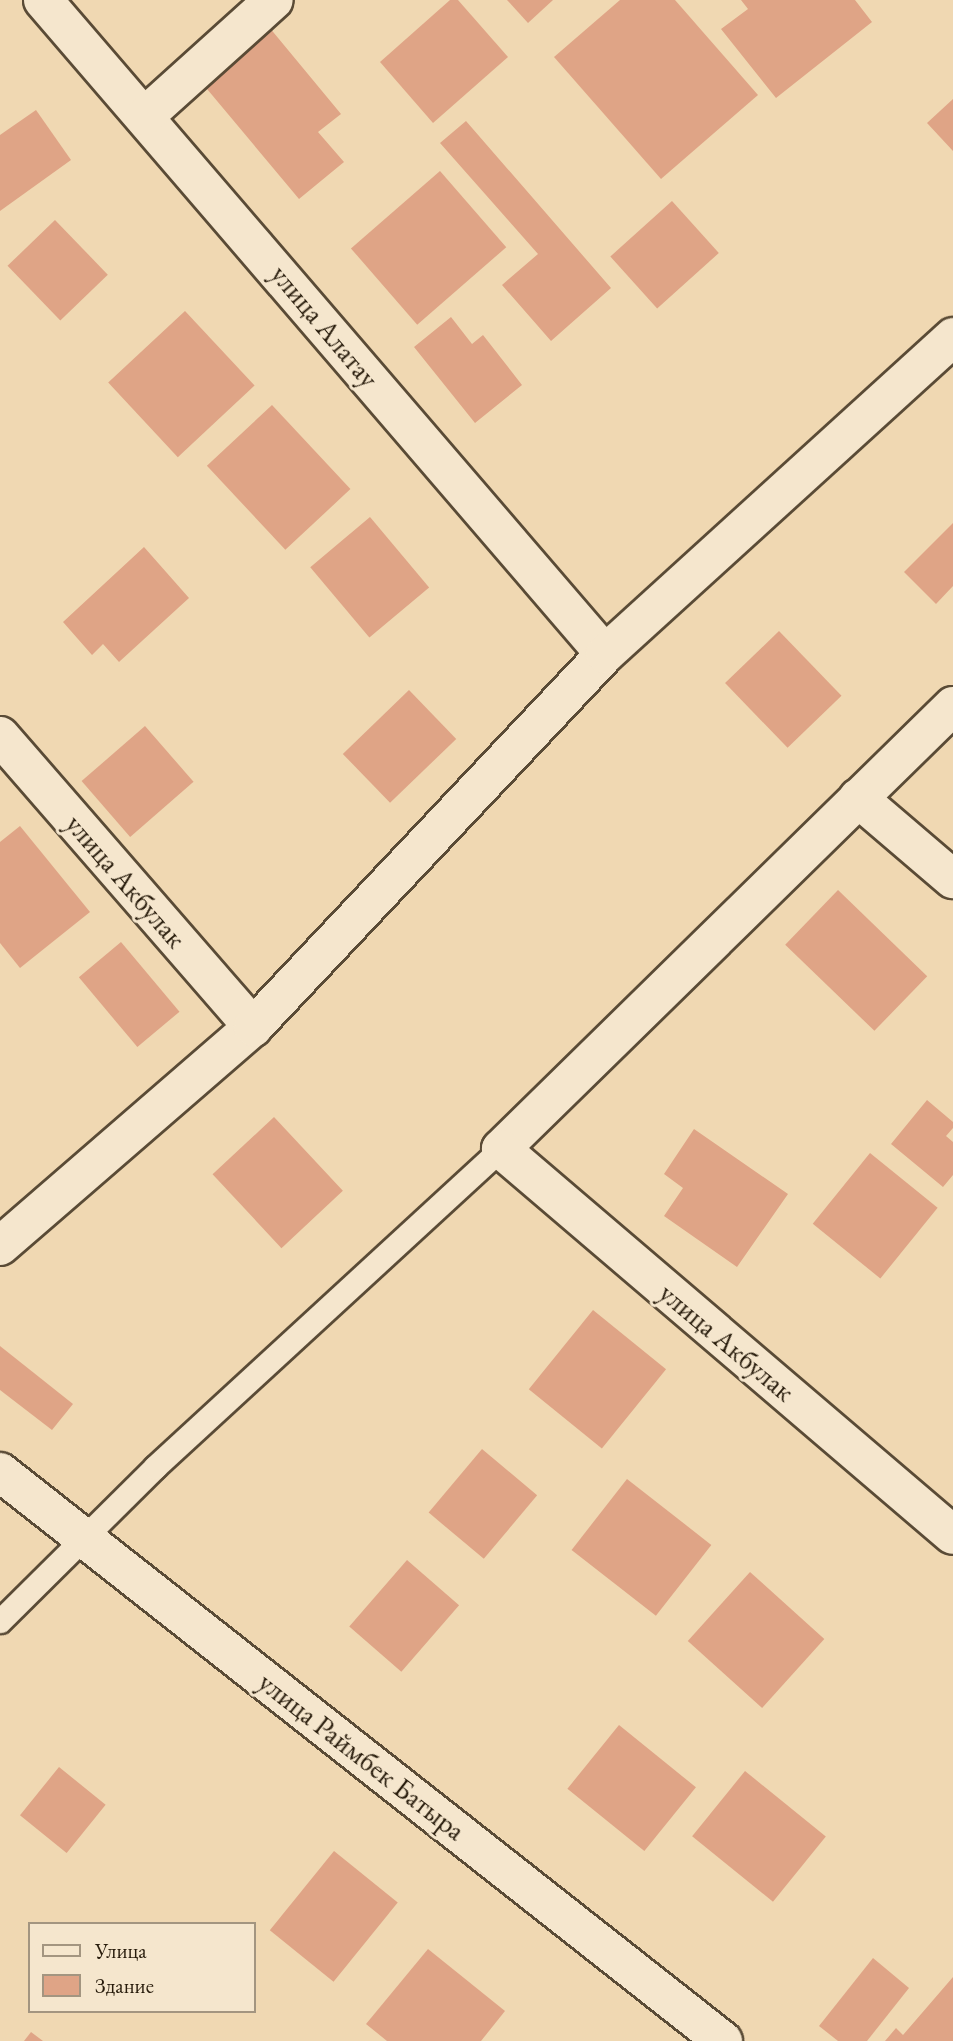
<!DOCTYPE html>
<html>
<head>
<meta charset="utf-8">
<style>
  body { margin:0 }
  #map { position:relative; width:953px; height:2041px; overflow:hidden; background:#f0d8b2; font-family:"EB Garamond",serif }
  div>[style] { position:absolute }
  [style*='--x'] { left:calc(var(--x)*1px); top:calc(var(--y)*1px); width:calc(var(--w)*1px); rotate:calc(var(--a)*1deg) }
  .building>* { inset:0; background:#dfa486; transform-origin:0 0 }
  .roads { filter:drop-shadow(2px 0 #5a4b36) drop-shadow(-2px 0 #5a4b36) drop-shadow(0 2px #5a4b36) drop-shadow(0 -2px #5a4b36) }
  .lane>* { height:23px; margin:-11.5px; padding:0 11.5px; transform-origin:11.5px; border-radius:11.5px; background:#f5e6cd }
  .street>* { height:38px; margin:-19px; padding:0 19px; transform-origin:19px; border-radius:19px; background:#f5e6cd }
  span { translate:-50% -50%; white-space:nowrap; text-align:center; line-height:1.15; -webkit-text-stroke:6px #f5e6cd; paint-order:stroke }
  .street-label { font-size:28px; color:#281c0c }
  .legend { position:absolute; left:28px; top:1922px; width:228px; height:91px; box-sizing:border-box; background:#f5e6cd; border:2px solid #a39580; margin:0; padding:9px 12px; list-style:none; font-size:21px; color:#281c0c }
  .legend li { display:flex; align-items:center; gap:14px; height:35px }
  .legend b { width:35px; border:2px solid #a39580 }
</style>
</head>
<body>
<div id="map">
  <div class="building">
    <div style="clip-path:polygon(450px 0,458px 0,508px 57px,433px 123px,380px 62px)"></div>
    <div style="clip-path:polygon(507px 0,553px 0,528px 23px)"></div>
    <div style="clip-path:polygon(620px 0,675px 0,758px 95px,661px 179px,554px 57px)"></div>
    <div style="clip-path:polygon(741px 0,855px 0,872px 22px,776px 98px,721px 29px,748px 9px)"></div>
    <div style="clip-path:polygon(269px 27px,341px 114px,318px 132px,344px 162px,299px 199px,202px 83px)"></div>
    <div style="clip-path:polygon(953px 99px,953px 151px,927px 123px)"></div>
    <div style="clip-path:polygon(36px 110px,71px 160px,0 211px,0 135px)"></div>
    <div style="clip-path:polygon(466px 121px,611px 288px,551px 341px,502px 285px,538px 254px,440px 143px)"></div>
    <div style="left:440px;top:171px;width:101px;height:118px;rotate:49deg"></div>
    <div style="left:672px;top:201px;width:70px;height:83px;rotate:48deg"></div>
    <div style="left:55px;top:220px;width:76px;height:66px;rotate:46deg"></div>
    <div style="left:185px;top:311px;width:102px;height:105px;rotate:47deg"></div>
    <div style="clip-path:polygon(451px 317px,472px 344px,483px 335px,522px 385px,475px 423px,414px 347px)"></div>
    <div style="left:272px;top:405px;width:115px;height:89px;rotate:47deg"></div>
    <div style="left:370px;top:517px;width:92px;height:78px;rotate:50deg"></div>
    <div style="clip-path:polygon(953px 523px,953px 586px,936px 604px,904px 572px)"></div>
    <div style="clip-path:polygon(144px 547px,189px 598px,119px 662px,103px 644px,92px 655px,63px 622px)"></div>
    <div style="left:779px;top:631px;width:90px;height:75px;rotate:46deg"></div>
    <div style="left:409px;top:690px;width:68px;height:92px;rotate:46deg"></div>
    <div style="left:145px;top:726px;width:74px;height:84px;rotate:49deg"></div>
    <div style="clip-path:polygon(20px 826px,90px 912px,20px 968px,0 943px,0 842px)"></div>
    <div style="left:838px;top:890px;width:124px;height:76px;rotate:44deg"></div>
    <div style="left:121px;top:942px;width:91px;height:55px;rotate:50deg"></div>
    <div style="clip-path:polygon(927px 1100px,953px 1122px,953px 1128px,946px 1136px,953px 1142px,953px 1175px,943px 1187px,891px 1144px)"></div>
    <div style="left:274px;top:1117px;width:101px;height:84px;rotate:47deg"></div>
    <div style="clip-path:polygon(694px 1129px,788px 1194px,737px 1267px,664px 1216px,683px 1188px,664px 1174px)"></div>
    <div style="left:870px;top:1153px;width:87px;height:91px;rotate:39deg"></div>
    <div style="left:593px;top:1310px;width:94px;height:102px;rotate:39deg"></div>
    <div style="clip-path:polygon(0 1346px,73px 1404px,52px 1430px,0 1390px)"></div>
    <div style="left:482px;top:1449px;width:72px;height:83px;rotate:40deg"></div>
    <div style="left:627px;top:1479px;width:107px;height:90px;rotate:38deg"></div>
    <div style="left:407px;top:1560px;width:69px;height:88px;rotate:41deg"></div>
    <div style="left:750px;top:1572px;width:100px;height:93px;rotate:42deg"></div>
    <div style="left:619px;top:1725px;width:99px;height:82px;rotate:39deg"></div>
    <div style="left:59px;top:1767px;width:60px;height:62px;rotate:39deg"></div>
    <div style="left:745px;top:1771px;width:104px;height:84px;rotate:39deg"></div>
    <div style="left:334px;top:1851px;width:82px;height:102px;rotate:39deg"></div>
    <div style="clip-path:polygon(428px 1949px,505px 2011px,481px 2041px,387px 2041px,366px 2024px)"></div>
    <div style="clip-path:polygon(873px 1958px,909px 1988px,867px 2041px,838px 2041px,819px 2026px)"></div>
    <div style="clip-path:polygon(953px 1977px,953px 2041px,885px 2041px,896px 2028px,903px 2035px)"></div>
    <div style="clip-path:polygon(31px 2032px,43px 2041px,24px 2041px)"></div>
  </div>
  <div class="roads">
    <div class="lane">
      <div style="--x:0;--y:1621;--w:218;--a:-44.8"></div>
      <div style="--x:155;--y:1467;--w:470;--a:-42.6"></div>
    </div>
    <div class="street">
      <div style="--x:43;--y:0;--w:862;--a:49.33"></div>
      <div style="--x:145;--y:116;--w:173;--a:-42"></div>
      <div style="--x:953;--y:706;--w:633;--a:135.58"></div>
      <div style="--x:501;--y:1149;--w:594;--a:40.5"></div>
      <div style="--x:0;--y:736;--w:386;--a:49"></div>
      <div style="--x:858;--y:798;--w:125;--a:40.5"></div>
      <div style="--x:0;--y:1246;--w:335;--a:-40.9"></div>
      <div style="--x:253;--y:1027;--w:513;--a:-46.66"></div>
      <div style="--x:605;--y:654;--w:471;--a:-42.3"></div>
      <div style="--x:0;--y:1472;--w:920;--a:38.2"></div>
    </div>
  </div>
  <div class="street-label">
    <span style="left:325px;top:326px;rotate:50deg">улица Алатау</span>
    <span style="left:126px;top:881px;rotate:49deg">улица Акбулак</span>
    <span style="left:727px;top:1342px;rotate:40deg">улица Акбулак</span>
    <span style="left:362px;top:1756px;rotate:38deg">улица Раймбек Батыра</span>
  </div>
  <ul class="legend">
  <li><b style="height:9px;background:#f5e6cd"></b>Улица</li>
  <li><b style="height:19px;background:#dfa486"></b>Здание</li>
  </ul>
</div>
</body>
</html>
